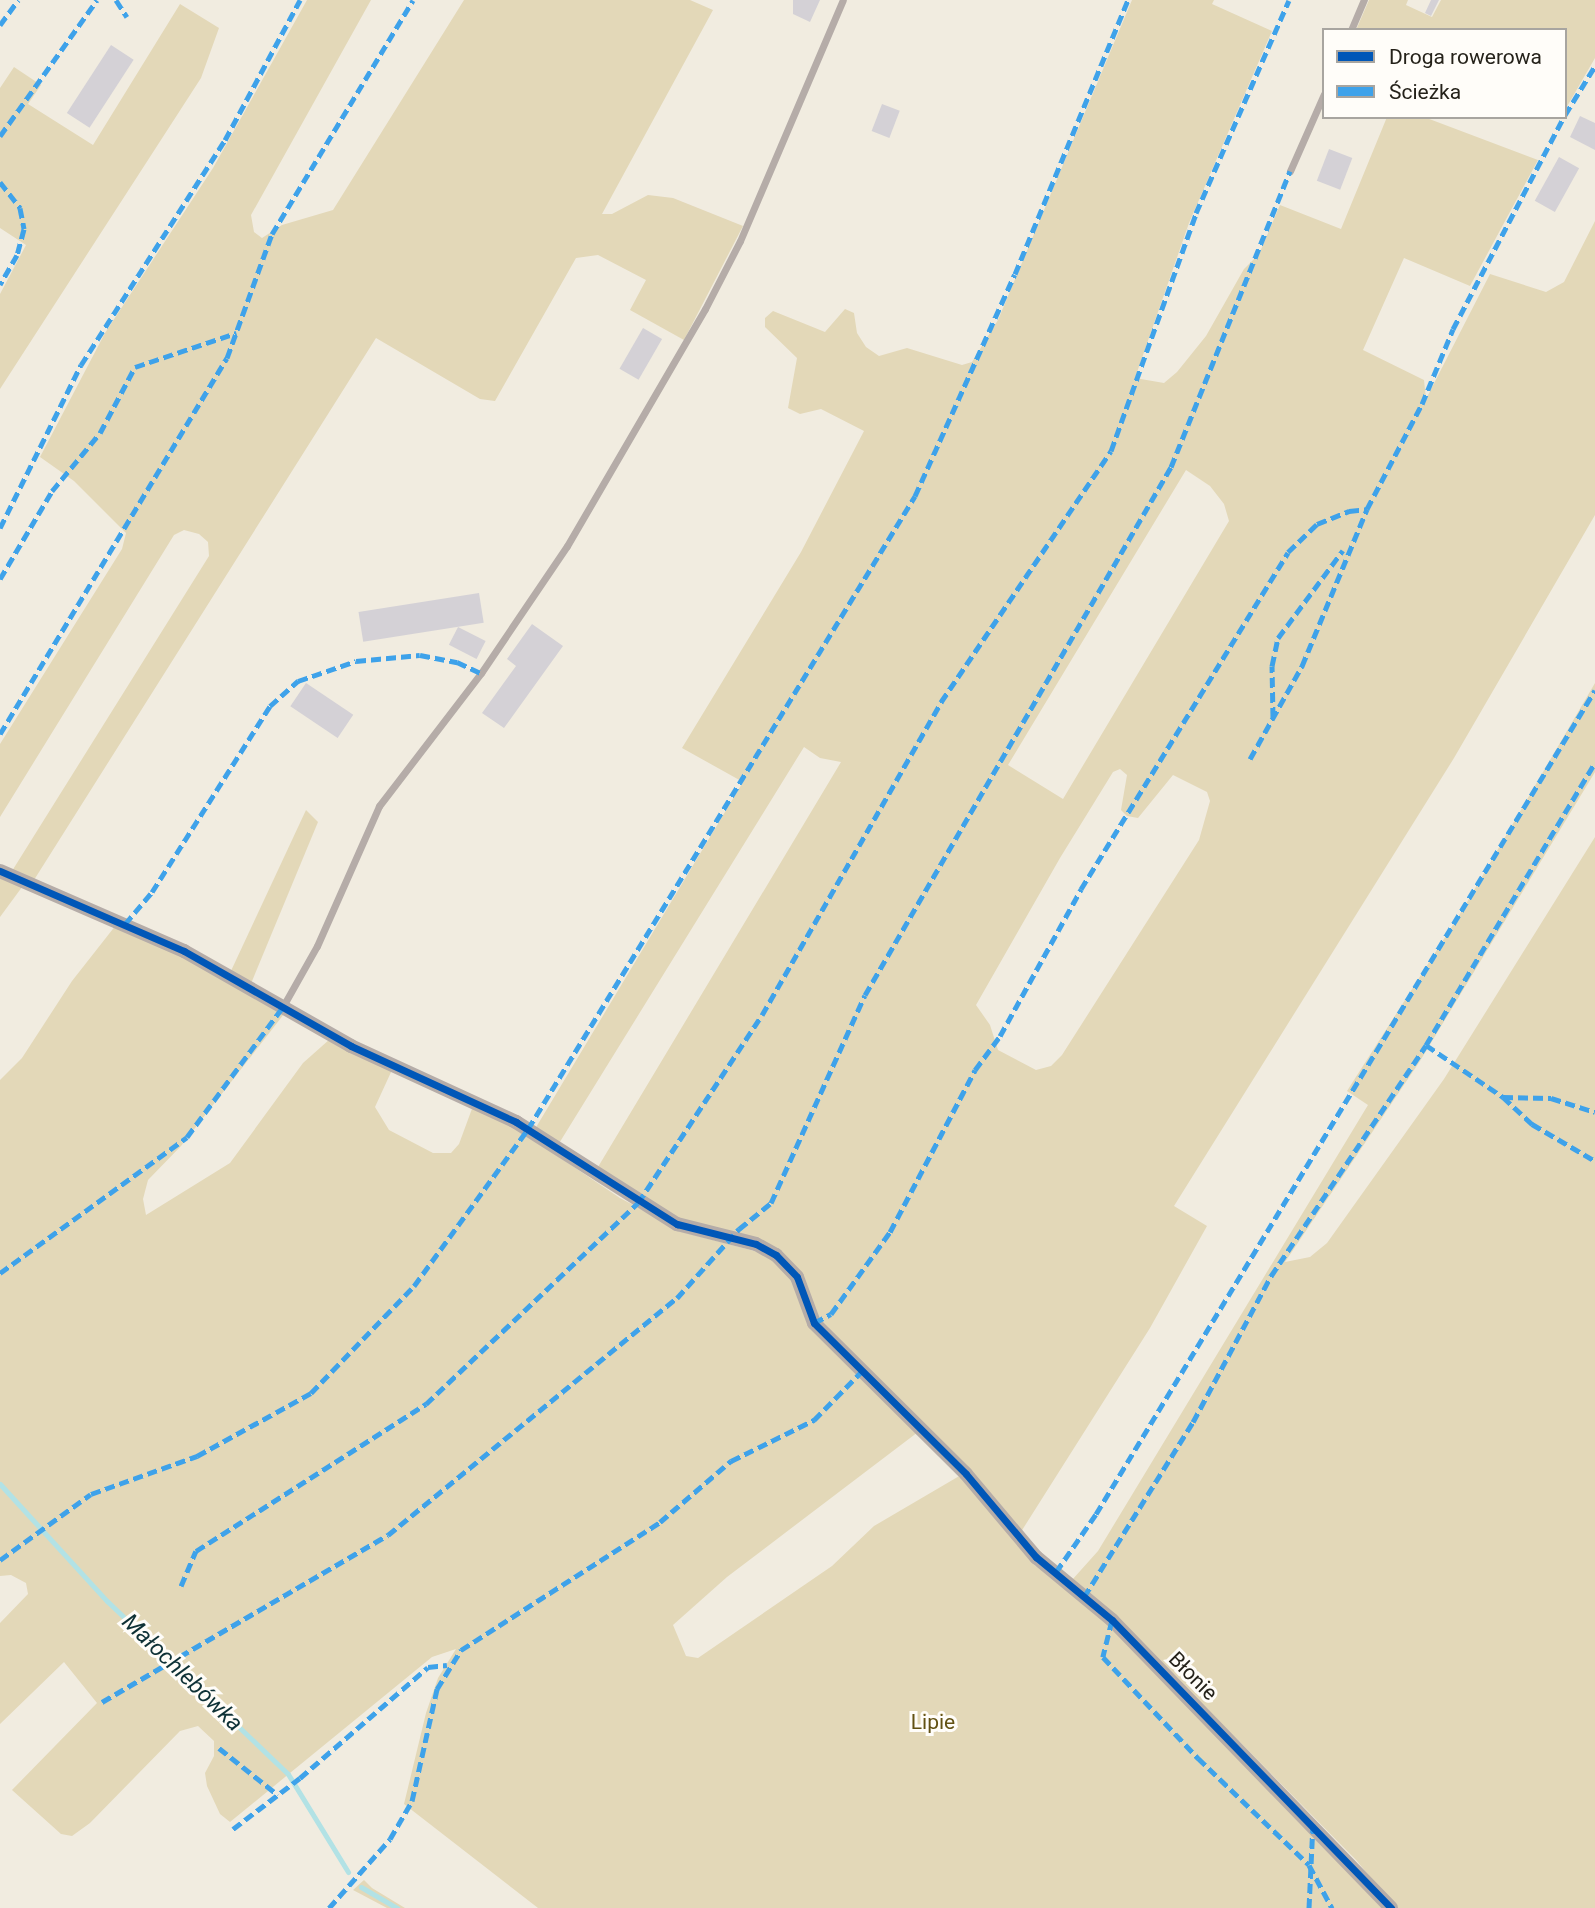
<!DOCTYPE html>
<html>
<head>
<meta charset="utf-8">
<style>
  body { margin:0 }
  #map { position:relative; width:1595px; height:1908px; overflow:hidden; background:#f1ece0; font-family:Roboto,sans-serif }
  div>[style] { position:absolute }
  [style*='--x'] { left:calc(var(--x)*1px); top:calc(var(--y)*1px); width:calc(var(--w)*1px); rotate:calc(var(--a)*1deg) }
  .green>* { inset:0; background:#e3d8b8 }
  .stream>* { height:5px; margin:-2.5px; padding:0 2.5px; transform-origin:2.5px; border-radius:2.5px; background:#b2e2e5 }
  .building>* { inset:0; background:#d4d1d6; transform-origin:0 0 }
  .lane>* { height:7px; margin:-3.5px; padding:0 3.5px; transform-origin:3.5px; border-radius:3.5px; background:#b5aca8 }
  .street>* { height:14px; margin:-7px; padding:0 7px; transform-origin:7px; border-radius:7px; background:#b5aca8 }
  .quiet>* { height:5px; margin-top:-2.5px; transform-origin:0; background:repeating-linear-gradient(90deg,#3ea2ea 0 10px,transparent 0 15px) }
  .cycleway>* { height:7px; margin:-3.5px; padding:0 3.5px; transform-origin:3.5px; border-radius:3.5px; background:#0057b8 }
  span { translate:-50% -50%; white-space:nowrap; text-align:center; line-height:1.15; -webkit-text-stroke:6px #fffdf9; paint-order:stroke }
  .street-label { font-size:21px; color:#25221a }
  .park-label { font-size:21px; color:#625113 }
  .water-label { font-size:23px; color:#0e3136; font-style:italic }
  .legend { position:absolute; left:1322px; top:28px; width:245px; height:91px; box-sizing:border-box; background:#fffdf9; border:2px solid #a8a5a0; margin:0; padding:9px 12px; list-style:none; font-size:21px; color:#25221a }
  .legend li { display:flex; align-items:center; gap:14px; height:35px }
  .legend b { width:35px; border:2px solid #a8a5a0 }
</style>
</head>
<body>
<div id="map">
  <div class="green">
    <div style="clip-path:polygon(307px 0,371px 0,251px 215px,254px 232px,262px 238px,282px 225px,333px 210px,464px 0,690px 0,713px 10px,602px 214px,612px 214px,648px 195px,673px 198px,743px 226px,684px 340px,630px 310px,646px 280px,598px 255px,576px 258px,495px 401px,480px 399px,376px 338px,34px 880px,12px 871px,209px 556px,208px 542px,199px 534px,184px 530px,174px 535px,0 817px,0 744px,122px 549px,126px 533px,74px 481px,40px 457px,105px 333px,213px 168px)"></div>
    <div style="clip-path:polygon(evenodd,1132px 0,1214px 0,1212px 4px,1272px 31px,1189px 223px,1135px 378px,1164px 383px,1177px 372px,1206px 336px,1244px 269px,1259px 254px,1280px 205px,1341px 229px,1387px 117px,1424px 117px,1538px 160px,1470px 286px,1404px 258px,1363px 350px,1424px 380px,1426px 399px,1490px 274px,1546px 292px,1564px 282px,1595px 221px,1595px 515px,1454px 758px,1174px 1206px,1207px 1226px,1150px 1328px,1019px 1535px,820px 1324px,785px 1257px,683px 1221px,595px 1172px,841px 762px,820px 758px,804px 747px,558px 1145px,535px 1129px,743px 782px,682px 748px,801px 552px,864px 431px,821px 409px,800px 414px,788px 408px,797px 358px,765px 327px,765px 318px,773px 311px,825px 332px,845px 309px,854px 313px,857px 333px,866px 347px,879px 356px,907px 348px,962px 365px,972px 362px,998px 320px,1132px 0,1186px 470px,1210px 486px,1224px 504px,1229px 521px,1063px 799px,1008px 765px,1186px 470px,1132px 0,1120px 769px,1127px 775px,1121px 810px,1127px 816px,1138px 818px,1173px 775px,1207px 792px,1210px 801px,1199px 840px,1062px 1055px,1051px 1066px,1036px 1070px,998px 1050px,990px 1025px,976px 1005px,1060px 858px,1113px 772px,1120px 769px)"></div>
    <div style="clip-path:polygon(1369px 0,1408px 0,1406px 5px,1432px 17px,1441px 0,1595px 0,1595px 58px,1565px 110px,1565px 30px,1356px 30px)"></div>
    <div style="clip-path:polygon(180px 4px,219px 28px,201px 78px,0 389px,0 294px,26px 245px,0 228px,0 88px,14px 67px,41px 85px,28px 104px,93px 145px)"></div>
    <div style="clip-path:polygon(1595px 683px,1595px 772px,1420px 1061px,1285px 1262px,1310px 1257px,1327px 1243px,1444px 1079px,1595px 837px,1595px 1908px,1395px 1908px,1357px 1861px,1237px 1739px,1072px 1580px,1098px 1551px,1368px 1105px,1347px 1091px,1463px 909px)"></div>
    <div style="clip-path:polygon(306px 810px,318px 822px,250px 986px,230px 973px)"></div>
    <div style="clip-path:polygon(0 875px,25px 883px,0 917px)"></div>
    <div style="clip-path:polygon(116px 925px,210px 970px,284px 1014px,181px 1146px,148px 1180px,143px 1199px,146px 1215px,230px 1163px,303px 1063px,330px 1039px,392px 1070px,375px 1107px,389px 1130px,433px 1153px,451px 1153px,459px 1144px,473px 1106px,504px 1120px,620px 1198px,686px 1233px,766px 1254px,789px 1274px,810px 1325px,918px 1432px,727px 1577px,673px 1625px,686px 1656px,698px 1658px,832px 1566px,874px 1526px,961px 1475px,1032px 1556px,1035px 1566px,1047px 1568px,1115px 1627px,1387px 1908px,538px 1908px,404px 1804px,426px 1713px,438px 1678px,456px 1649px,432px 1657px,230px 1822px,220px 1814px,207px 1786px,205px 1773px,214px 1756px,214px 1741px,198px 1726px,180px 1731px,90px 1823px,72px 1836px,61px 1834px,12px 1790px,97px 1703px,64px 1662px,0 1724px,0 1623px,28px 1594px,26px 1583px,11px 1575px,0 1576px,0 1080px,22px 1058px,72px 981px)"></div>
    <div style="clip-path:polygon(364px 1880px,372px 1888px,405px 1908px,387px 1908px,353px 1890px)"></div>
  </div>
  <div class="stream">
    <div style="--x:0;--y:1484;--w:159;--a:47.6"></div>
    <div style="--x:107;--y:1601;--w:250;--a:43.7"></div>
    <div style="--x:288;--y:1774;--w:115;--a:58.5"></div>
    <div style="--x:361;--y:1887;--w:42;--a:30.3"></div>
  </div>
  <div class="building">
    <div style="clip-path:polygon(793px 0,820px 0,810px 22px,793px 14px)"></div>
    <div style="clip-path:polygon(1431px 0,1439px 0,1431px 16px,1425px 13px)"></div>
    <div style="left:111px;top:45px;width:27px;height:81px;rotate:33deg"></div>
    <div style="left:882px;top:104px;width:19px;height:29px;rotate:21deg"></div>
    <div style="clip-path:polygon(1580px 116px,1595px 123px,1595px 150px,1570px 137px)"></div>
    <div style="left:1329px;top:149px;width:25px;height:34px;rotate:21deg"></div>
    <div style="left:1559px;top:157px;width:23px;height:50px;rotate:29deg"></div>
    <div style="left:643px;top:328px;width:22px;height:47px;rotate:30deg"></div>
    <div style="left:479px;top:593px;width:30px;height:122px;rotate:81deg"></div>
    <div style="clip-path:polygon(532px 624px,563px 646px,504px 728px,482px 713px,516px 666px,507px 659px)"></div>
    <div style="left:458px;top:627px;width:31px;height:20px;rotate:27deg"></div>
    <div style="left:306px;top:683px;width:57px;height:28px;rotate:34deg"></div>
  </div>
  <div class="lane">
    <div style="--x:1351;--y:30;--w:33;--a:-67"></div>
    <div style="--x:1290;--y:171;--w:84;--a:-66.2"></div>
    <div style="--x:282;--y:1008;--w:71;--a:-60.6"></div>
    <div style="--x:317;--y:946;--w:153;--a:-66.1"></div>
    <div style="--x:379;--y:806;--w:168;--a:-52.5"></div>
    <div style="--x:481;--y:673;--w:153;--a:-55.9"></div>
    <div style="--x:567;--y:546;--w:274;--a:-59.8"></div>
    <div style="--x:705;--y:309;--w:76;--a:-62.8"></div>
    <div style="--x:740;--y:241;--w:262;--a:-66.9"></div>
  </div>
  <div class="street">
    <div style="--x:0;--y:871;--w:201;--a:23.5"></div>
    <div style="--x:184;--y:951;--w:192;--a:29.6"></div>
    <div style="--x:351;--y:1046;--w:182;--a:24.7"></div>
    <div style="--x:516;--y:1122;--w:191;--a:32.4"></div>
    <div style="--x:677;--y:1224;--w:81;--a:14.2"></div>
    <div style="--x:756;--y:1244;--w:23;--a:29"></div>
    <div style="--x:776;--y:1255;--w:30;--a:46"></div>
    <div style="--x:797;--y:1277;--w:49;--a:69.7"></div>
    <div style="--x:814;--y:1323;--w:214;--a:44.8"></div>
    <div style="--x:966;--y:1474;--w:109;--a:49.9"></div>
    <div style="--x:1036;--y:1557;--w:99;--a:39.7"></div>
    <div style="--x:1112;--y:1620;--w:401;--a:45.9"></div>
  </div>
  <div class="quiet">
    <div style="--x:116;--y:0;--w:20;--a:57"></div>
    <div style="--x:0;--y:25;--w:31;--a:-54"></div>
    <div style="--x:1565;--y:115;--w:57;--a:-58.5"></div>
    <div style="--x:0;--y:136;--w:167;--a:-54.5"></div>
    <div style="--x:0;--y:182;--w:33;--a:52"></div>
    <div style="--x:20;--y:208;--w:21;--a:79"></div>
    <div style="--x:24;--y:229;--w:27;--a:105"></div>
    <div style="--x:17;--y:255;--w:34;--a:120"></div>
    <div style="--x:0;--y:528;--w:182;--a:-63.6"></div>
    <div style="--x:81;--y:365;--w:267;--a:-57.4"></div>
    <div style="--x:225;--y:140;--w:159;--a:-61.8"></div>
    <div style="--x:0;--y:579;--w:102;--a:-59.4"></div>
    <div style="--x:52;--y:491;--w:75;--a:-50.4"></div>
    <div style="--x:100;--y:433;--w:75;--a:-62.1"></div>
    <div style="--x:135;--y:367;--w:107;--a:-18.6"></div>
    <div style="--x:1273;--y:717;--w:51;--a:-91.1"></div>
    <div style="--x:1272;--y:666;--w:29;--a:-78"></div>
    <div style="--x:1278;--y:638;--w:109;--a:-53.5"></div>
    <div style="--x:0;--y:734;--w:439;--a:-58.9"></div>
    <div style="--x:227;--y:358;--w:132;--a:-70.1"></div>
    <div style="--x:272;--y:234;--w:273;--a:-58.9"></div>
    <div style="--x:1250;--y:759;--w:107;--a:-60.8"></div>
    <div style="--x:1302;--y:666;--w:170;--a:-67.5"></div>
    <div style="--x:125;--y:924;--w:42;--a:-49.8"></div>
    <div style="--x:152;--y:892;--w:220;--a:-57.6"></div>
    <div style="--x:270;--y:706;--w:38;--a:-42"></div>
    <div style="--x:298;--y:681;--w:61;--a:-19"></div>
    <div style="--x:356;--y:661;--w:64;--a:-5.4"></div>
    <div style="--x:420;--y:655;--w:38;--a:11"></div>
    <div style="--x:457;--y:662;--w:26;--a:25"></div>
    <div style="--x:1426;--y:1045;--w:93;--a:34"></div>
    <div style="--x:1503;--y:1097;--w:48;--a:1.2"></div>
    <div style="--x:1551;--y:1098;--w:46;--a:17.7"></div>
    <div style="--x:1503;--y:1097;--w:40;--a:43"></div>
    <div style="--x:1532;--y:1124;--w:73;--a:30.4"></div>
    <div style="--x:0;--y:1273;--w:231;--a:-36"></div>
    <div style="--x:187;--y:1137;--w:160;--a:-53.6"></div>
    <div style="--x:814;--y:1323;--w:19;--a:-28"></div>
    <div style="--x:831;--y:1314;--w:101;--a:-54.3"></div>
    <div style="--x:890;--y:1232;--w:183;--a:-62.3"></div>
    <div style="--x:975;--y:1070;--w:42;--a:-53.7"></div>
    <div style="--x:1000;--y:1036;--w:168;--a:-61.1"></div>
    <div style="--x:1081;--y:889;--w:395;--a:-58.4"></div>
    <div style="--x:1288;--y:552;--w:40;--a:-44"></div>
    <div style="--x:1317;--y:524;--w:35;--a:-22"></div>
    <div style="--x:1349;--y:511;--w:18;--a:-6"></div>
    <div style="--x:1367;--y:509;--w:119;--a:-62.4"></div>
    <div style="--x:1422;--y:404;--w:81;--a:-67.5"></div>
    <div style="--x:1453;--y:329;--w:239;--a:-62.4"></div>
    <div style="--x:0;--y:1560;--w:112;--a:-36"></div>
    <div style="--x:91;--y:1494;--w:113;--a:-19.7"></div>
    <div style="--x:197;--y:1456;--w:130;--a:-28.9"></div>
    <div style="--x:311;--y:1393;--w:149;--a:-46.1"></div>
    <div style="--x:414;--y:1286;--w:194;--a:-54"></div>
    <div style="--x:528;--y:1129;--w:742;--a:-58.56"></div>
    <div style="--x:915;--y:496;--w:243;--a:-65.8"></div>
    <div style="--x:1015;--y:274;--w:296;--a:-67.6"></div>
    <div style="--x:1056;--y:1572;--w:70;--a:-55.4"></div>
    <div style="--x:1096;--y:1514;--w:963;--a:-58.8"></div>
    <div style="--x:181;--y:1586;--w:38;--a:-67"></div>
    <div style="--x:196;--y:1551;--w:273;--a:-32.6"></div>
    <div style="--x:426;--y:1404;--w:292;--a:-43.5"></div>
    <div style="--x:638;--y:1203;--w:225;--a:-56.6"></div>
    <div style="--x:762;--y:1015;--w:361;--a:-60.2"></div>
    <div style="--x:941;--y:702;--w:303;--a:-55.9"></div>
    <div style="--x:1111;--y:451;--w:253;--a:-70.3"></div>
    <div style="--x:1196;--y:213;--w:232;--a:-66.4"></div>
    <div style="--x:1084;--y:1597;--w:206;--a:-58.1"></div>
    <div style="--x:1193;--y:1422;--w:166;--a:-61.9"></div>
    <div style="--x:1271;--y:1276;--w:278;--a:-56.1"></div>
    <div style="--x:1426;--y:1045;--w:329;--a:-59.1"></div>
    <div style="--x:1112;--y:1620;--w:38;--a:104"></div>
    <div style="--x:1103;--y:1657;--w:139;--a:46.8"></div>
    <div style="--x:1198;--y:1758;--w:154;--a:43.9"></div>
    <div style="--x:1309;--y:1865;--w:49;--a:61.9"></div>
    <div style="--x:102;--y:1702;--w:331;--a:-30.3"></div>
    <div style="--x:388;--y:1535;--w:374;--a:-39.4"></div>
    <div style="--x:677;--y:1298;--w:93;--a:-48.1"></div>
    <div style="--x:739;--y:1229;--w:41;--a:-39.1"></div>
    <div style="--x:771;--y:1203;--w:228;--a:-65.7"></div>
    <div style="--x:865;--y:995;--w:610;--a:-59.91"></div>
    <div style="--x:1171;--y:467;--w:319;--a:-68.1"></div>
    <div style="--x:219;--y:1748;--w:75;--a:38.5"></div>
    <div style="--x:233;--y:1829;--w:84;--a:-37.3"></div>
    <div style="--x:300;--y:1778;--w:169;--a:-40.9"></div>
    <div style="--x:428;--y:1667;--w:19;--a:-6"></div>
    <div style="--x:329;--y:1908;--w:92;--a:-48.5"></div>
    <div style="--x:390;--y:1839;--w:44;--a:-59.9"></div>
    <div style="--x:412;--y:1801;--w:115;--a:-77.4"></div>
    <div style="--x:437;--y:1689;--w:46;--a:-58.4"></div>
    <div style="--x:461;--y:1650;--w:237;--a:-32.7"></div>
    <div style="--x:660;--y:1522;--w:94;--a:-40.7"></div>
    <div style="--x:731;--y:1461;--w:93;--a:-26.3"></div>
    <div style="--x:814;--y:1420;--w:67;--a:-45.6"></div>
    <div style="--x:1309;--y:1908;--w:84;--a:-87.3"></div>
  </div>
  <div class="cycleway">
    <div style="--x:0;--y:871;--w:201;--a:23.5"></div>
    <div style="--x:184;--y:951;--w:192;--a:29.6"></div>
    <div style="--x:351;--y:1046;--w:182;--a:24.7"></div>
    <div style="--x:516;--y:1122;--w:191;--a:32.4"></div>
    <div style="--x:677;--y:1224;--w:81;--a:14.2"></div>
    <div style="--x:756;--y:1244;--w:23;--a:29"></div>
    <div style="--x:776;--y:1255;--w:30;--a:46"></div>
    <div style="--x:797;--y:1277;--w:49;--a:69.7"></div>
    <div style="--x:814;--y:1323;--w:214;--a:44.8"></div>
    <div style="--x:966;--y:1474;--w:109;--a:49.9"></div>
    <div style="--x:1036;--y:1557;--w:99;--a:39.7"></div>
    <div style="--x:1112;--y:1620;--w:401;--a:45.9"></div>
  </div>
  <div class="street-label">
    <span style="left:1193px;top:1676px;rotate:45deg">Błonie</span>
  </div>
  <div class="park-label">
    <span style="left:933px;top:1722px">Lipie</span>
  </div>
  <div class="water-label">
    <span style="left:182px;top:1673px;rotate:44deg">Małochlebówka</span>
  </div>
  <ul class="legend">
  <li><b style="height:9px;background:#0057b8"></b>Droga rowerowa</li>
  <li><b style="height:9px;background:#3ea2ea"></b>Ścieżka</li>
  </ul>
</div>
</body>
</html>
